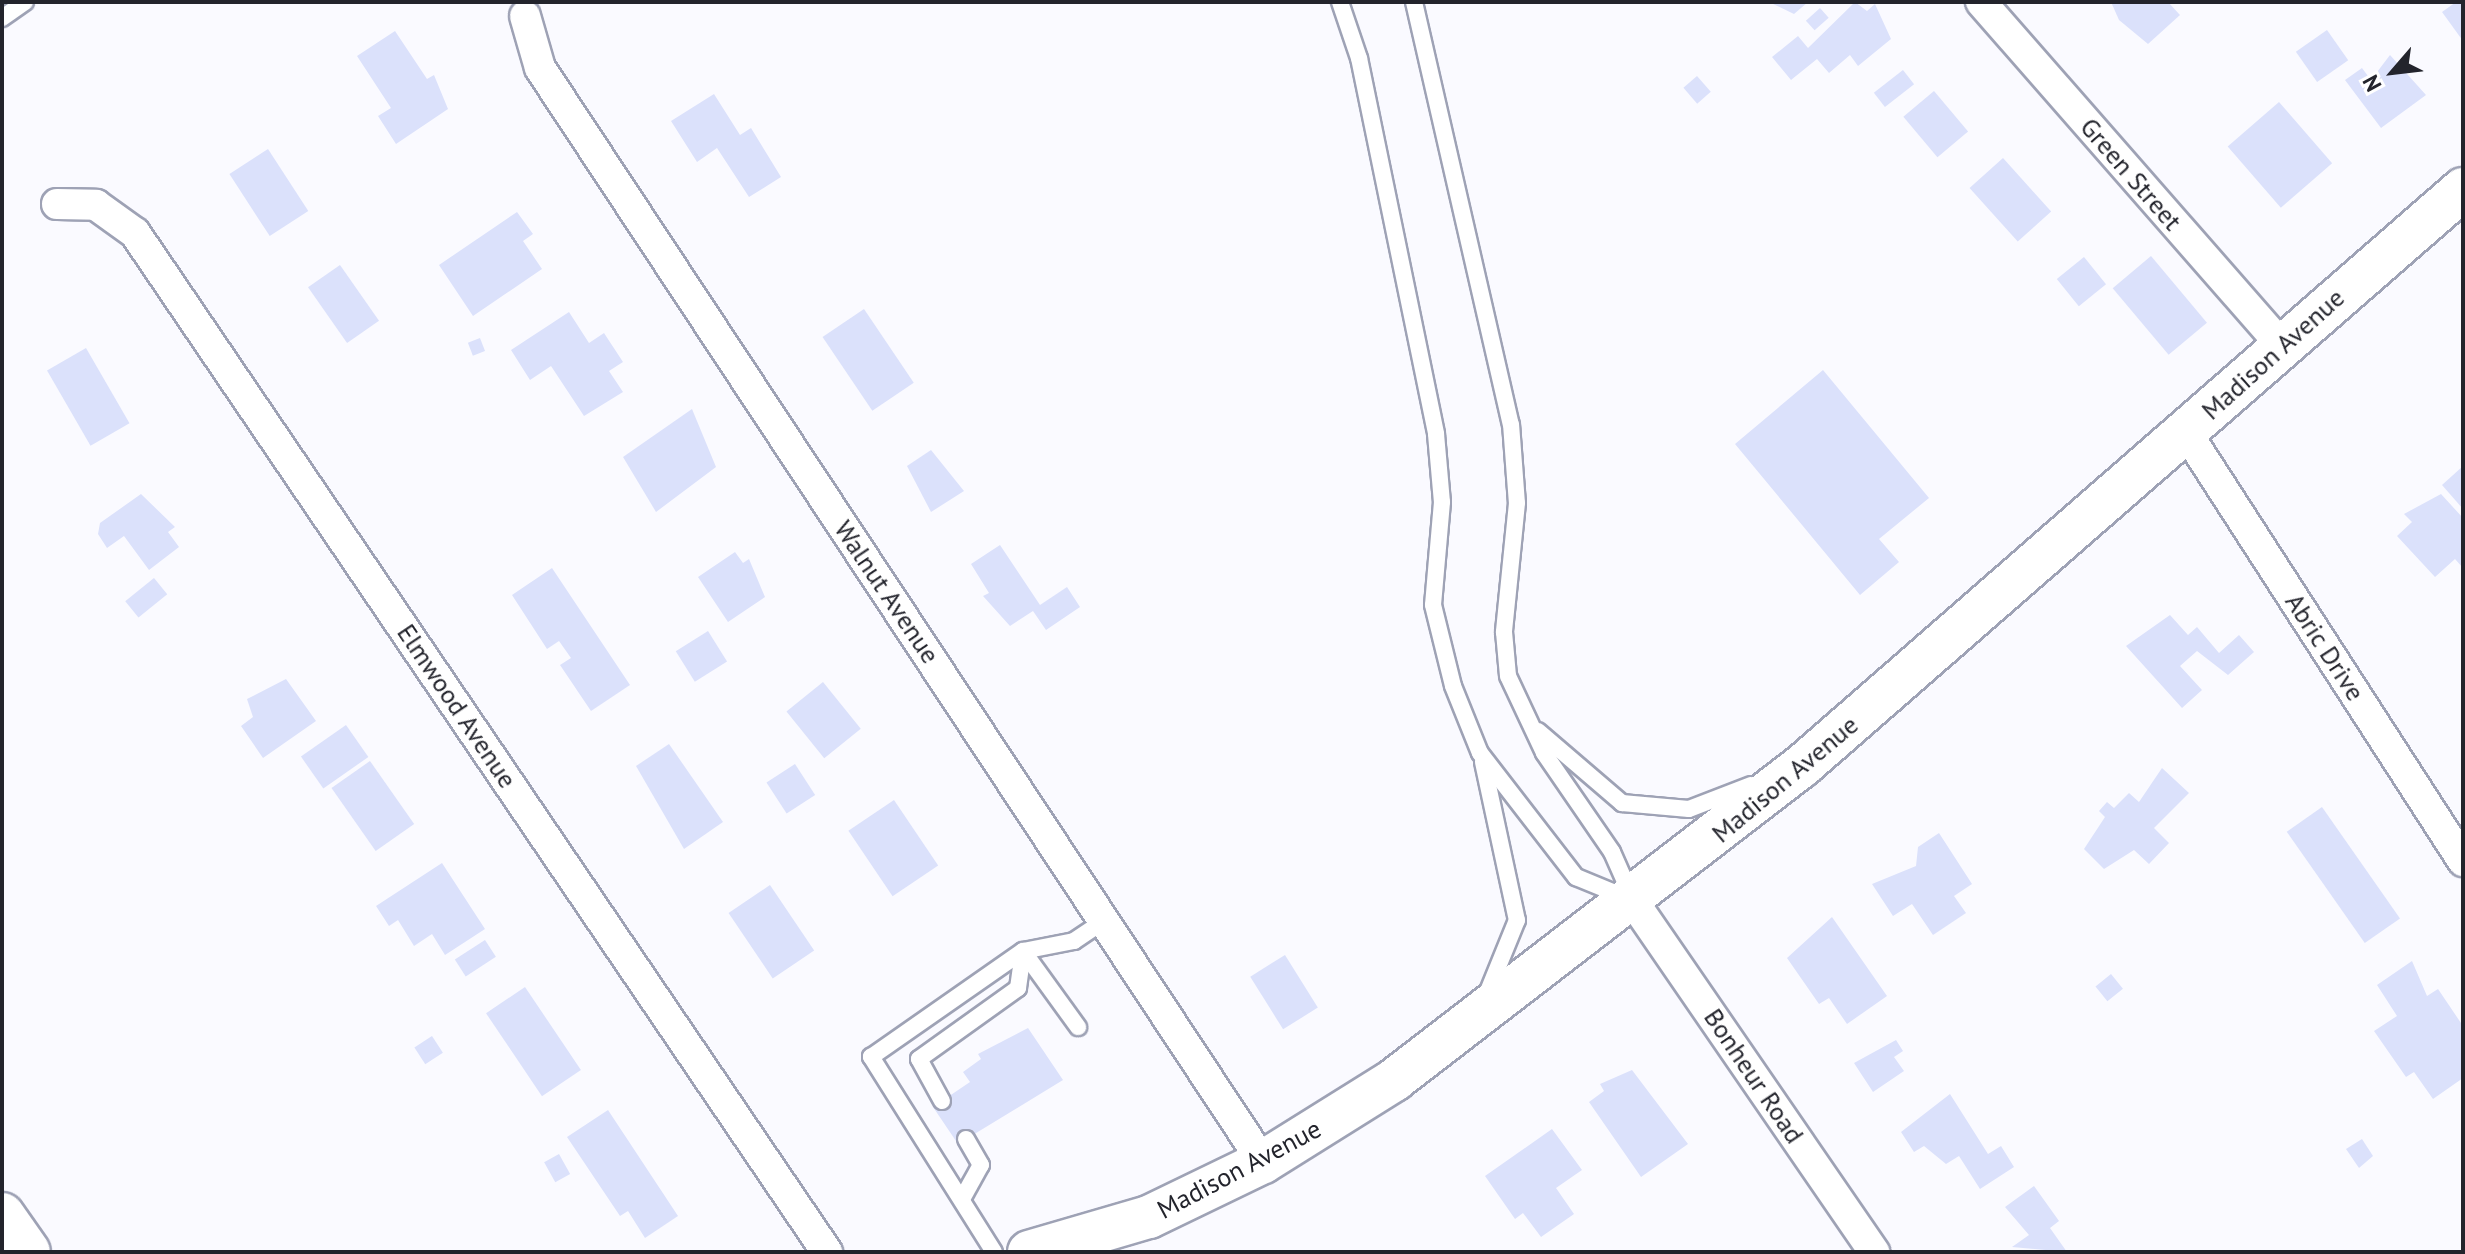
<!DOCTYPE html>
<html>
<head>
<meta charset="utf-8">
<style>
  body { margin:0 }
  #map { position:relative; width:2465px; height:1254px; overflow:hidden; background:#fafaff; font-family:"PT Sans",sans-serif }
  div>[style] { position:absolute }
  [style*='--x'] { left:calc(var(--x)*1px); top:calc(var(--y)*1px); width:calc(var(--w)*1px); rotate:calc(var(--a)*1deg) }
  .building>* { inset:0; background:#dbe1fb; transform-origin:0 0 }
  .roads { filter:drop-shadow(2px 0 #9ea2b5) drop-shadow(-2px 0 #9ea2b5) drop-shadow(0 2px #9ea2b5) drop-shadow(0 -2px #9ea2b5) }
  .lane>* { height:16px; margin:-8px; padding:0 8px; transform-origin:8px; border-radius:8px; background:#fff }
  .street>* { height:30px; margin:-15px; padding:0 15px; transform-origin:15px; border-radius:15px; background:#fff }
  .secondary>* { height:42px; margin:-21px; padding:0 21px; transform-origin:21px; border-radius:21px; background:#fff }
  .highway>* { height:44px; margin:-22px; padding:0 22px; transform-origin:22px; border-radius:22px; background:#fff }
  span { translate:-50% -50%; white-space:nowrap; text-align:center; line-height:1.15; -webkit-text-stroke:8px #fff; paint-order:stroke }
  .street-label { font-size:26px; color:#23242c }
  .frame { position:absolute; inset:0; border:4px solid #23242c; pointer-events:none }
  .north { position:absolute; left:2353px; top:32px; width:80px; height:80px; -webkit-text-stroke:6px #fff; paint-order:stroke; rotate:242deg; font-size:22px; font-weight:700; line-height:32px; text-align:center; color:#23242c }
  .north::after { content:''; display:block; margin:auto; width:28px; height:36px; background:#23242c; clip-path:polygon(50% 0,100% 100%,50% 72%,0 100%) }
</style>
</head>
<body>
<div id="map">
  <div class="building">
    <div style="clip-path:polygon(1769px 2px,1808px 2px,1794px 14px)"></div>
    <div style="clip-path:polygon(1855px 2px,1867px 11px,1875px 4px,1891px 39px,1858px 66px,1850px 55px,1829px 73px,1817px 59px,1791px 80px,1772px 57px,1798px 36px,1808px 48px)"></div>
    <div style="clip-path:polygon(2111px 2px,2168px 2px,2180px 15px,2148px 44px,2119px 20px)"></div>
    <div style="clip-path:polygon(2456px 2px,2463px 2px,2463px 41px,2442px 12px)"></div>
    <div style="left:1820px;top:8px;width:13px;height:19px;rotate:48deg"></div>
    <div style="left:2327px;top:30px;width:37px;height:38px;rotate:55deg"></div>
    <div style="clip-path:polygon(395px 31px,427px 79px,434px 75px,448px 109px,396px 144px,378px 116px,391px 108px,357px 56px)"></div>
    <div style="clip-path:polygon(2390px 55px,2426px 95px,2381px 128px,2345px 80px,2362px 68px,2371px 80px)"></div>
    <div style="left:1903px;top:70px;width:18px;height:37px;rotate:52deg"></div>
    <div style="left:1697px;top:76px;width:21px;height:18px;rotate:49deg"></div>
    <div style="left:1934px;top:91px;width:53px;height:40px;rotate:50deg"></div>
    <div style="clip-path:polygon(714px 94px,740px 135px,751px 128px,781px 177px,749px 197px,717px 148px,697px 162px,671px 121px)"></div>
    <div style="left:2279px;top:102px;width:81px;height:68px;rotate:49deg"></div>
    <div style="left:268px;top:149px;width:74px;height:46px;rotate:57deg"></div>
    <div style="left:2003px;top:158px;width:72px;height:45px;rotate:48deg"></div>
    <div style="clip-path:polygon(517px 212px,533px 234px,523px 241px,542px 269px,473px 316px,439px 265px)"></div>
    <div style="left:2151px;top:256px;width:87px;height:50px;rotate:50deg"></div>
    <div style="left:2084px;top:257px;width:35px;height:35px;rotate:51deg"></div>
    <div style="left:340px;top:265px;width:68px;height:39px;rotate:55deg"></div>
    <div style="left:864px;top:309px;width:89px;height:50px;rotate:56deg"></div>
    <div style="clip-path:polygon(569px 312px,589px 343px,604px 333px,623px 362px,609px 371px,623px 392px,584px 416px,551px 366px,530px 380px,511px 350px)"></div>
    <div style="left:480px;top:338px;width:14px;height:13px;rotate:69deg"></div>
    <div style="left:86px;top:348px;width:87px;height:45px;rotate:60deg"></div>
    <div style="clip-path:polygon(1823px 370px,1929px 498px,1879px 539px,1899px 562px,1860px 595px,1735px 444px)"></div>
    <div style="clip-path:polygon(692px 409px,716px 467px,656px 512px,623px 457px)"></div>
    <div style="clip-path:polygon(931px 450px,964px 491px,931px 512px,907px 466px)"></div>
    <div style="clip-path:polygon(2463px 466px,2463px 509px,2442px 485px)"></div>
    <div style="clip-path:polygon(141px 494px,175px 527px,168px 532px,179px 547px,149px 570px,124px 536px,107px 548px,98px 534px,100px 523px)"></div>
    <div style="clip-path:polygon(2441px 494px,2463px 518px,2463px 568px,2455px 559px,2435px 577px,2397px 536px,2412px 522px,2404px 514px)"></div>
    <div style="clip-path:polygon(1000px 545px,1040px 605px,1067px 587px,1080px 607px,1046px 630px,1033px 611px,1010px 626px,983px 596px,989px 593px,971px 564px)"></div>
    <div style="clip-path:polygon(735px 552px,743px 563px,749px 559px,765px 597px,728px 622px,698px 577px)"></div>
    <div style="clip-path:polygon(552px 568px,630px 685px,591px 711px,560px 665px,571px 658px,559px 641px,547px 649px,512px 595px)"></div>
    <div style="left:154px;top:578px;width:21px;height:37px;rotate:51deg"></div>
    <div style="clip-path:polygon(2170px 615px,2188px 635px,2197px 627px,2219px 653px,2239px 635px,2254px 652px,2228px 675px,2197px 651px,2180px 666px,2202px 690px,2182px 708px,2126px 646px)"></div>
    <div style="left:708px;top:631px;width:36px;height:38px;rotate:58deg"></div>
    <div style="clip-path:polygon(286px 679px,316px 721px,263px 758px,241px 726px,253px 717px,247px 699px)"></div>
    <div style="left:823px;top:682px;width:60px;height:47px;rotate:51deg"></div>
    <div style="left:346px;top:725px;width:39px;height:55px;rotate:55deg"></div>
    <div style="clip-path:polygon(669px 744px,723px 822px,684px 849px,636px 766px)"></div>
    <div style="left:370px;top:761px;width:77px;height:47px;rotate:55deg"></div>
    <div style="left:795px;top:764px;width:37px;height:34px;rotate:57deg"></div>
    <div style="clip-path:polygon(2162px 768px,2189px 793px,2154px 828px,2169px 843px,2149px 864px,2134px 850px,2104px 869px,2084px 849px,2105px 817px,2099px 811px,2107px 802px,2114px 808px,2129px 793px,2139px 802px)"></div>
    <div style="left:894px;top:800px;width:79px;height:55px;rotate:56deg"></div>
    <div style="left:2322px;top:807px;width:136px;height:43px;rotate:55deg"></div>
    <div style="clip-path:polygon(1939px 833px,1972px 884px,1954px 896px,1966px 913px,1933px 935px,1912px 904px,1893px 916px,1872px 884px,1916px 866px,1918px 847px)"></div>
    <div style="clip-path:polygon(442px 863px,485px 929px,445px 955px,432px 934px,414px 946px,398px 920px,389px 926px,376px 906px)"></div>
    <div style="left:770px;top:885px;width:79px;height:50px;rotate:56deg"></div>
    <div style="clip-path:polygon(1832px 917px,1887px 996px,1847px 1024px,1829px 998px,1819px 1004px,1787px 958px)"></div>
    <div style="left:485px;top:940px;width:20px;height:36px;rotate:57deg"></div>
    <div style="left:1285px;top:955px;width:62px;height:41px;rotate:58deg"></div>
    <div style="clip-path:polygon(2412px 961px,2427px 996px,2438px 989px,2463px 1026px,2463px 1078px,2433px 1099px,2414px 1072px,2406px 1077px,2374px 1031px,2397px 1016px,2377px 985px)"></div>
    <div style="left:2111px;top:974px;width:19px;height:20px;rotate:51deg"></div>
    <div style="left:525px;top:987px;width:100px;height:47px;rotate:56deg"></div>
    <div style="clip-path:polygon(1028px 1028px,1063px 1080px,958px 1144px,933px 1107px,970px 1082px,963px 1072px,981px 1059px,978px 1054px)"></div>
    <div style="left:432px;top:1036px;width:20px;height:21px;rotate:57deg"></div>
    <div style="clip-path:polygon(1896px 1040px,1903px 1051px,1894px 1057px,1904px 1071px,1873px 1092px,1854px 1063px)"></div>
    <div style="clip-path:polygon(1632px 1070px,1688px 1144px,1641px 1177px,1589px 1102px,1604px 1091px,1600px 1084px)"></div>
    <div style="clip-path:polygon(1950px 1094px,1988px 1154px,2001px 1146px,2014px 1167px,1980px 1189px,1959px 1156px,1946px 1164px,1924px 1146px,1914px 1152px,1901px 1132px)"></div>
    <div style="clip-path:polygon(608px 1110px,678px 1216px,645px 1238px,628px 1211px,620px 1216px,567px 1137px)"></div>
    <div style="clip-path:polygon(1552px 1129px,1582px 1170px,1556px 1188px,1574px 1214px,1541px 1237px,1523px 1213px,1515px 1219px,1485px 1176px)"></div>
    <div style="clip-path:polygon(2362px 1139px,2373px 1156px,2359px 1168px,2346px 1149px)"></div>
    <div style="left:559px;top:1154px;width:23px;height:17px;rotate:61deg"></div>
    <div style="clip-path:polygon(2034px 1186px,2059px 1221px,2050px 1228px,2067px 1252px,2012px 1247px,2029px 1235px,2005px 1207px)"></div>
  </div>
  <div class="roads">
    <div class="lane">
      <div style="--x:1340;--y:2;--w:59;--a:71.3"></div>
      <div style="--x:1359;--y:58;--w:384;--a:78.4"></div>
      <div style="--x:1436;--y:434;--w:68;--a:85"></div>
      <div style="--x:1442;--y:502;--w:103;--a:95"></div>
      <div style="--x:1433;--y:605;--w:83;--a:76.1"></div>
      <div style="--x:1453;--y:686;--w:72;--a:68.1"></div>
      <div style="--x:1480;--y:753;--w:157;--a:52.3"></div>
      <div style="--x:1576;--y:877;--w:55;--a:22.4"></div>
      <div style="--x:1414;--y:2;--w:433;--a:77.1"></div>
      <div style="--x:1511;--y:424;--w:79;--a:85.7"></div>
      <div style="--x:1517;--y:503;--w:130;--a:95.8"></div>
      <div style="--x:1504;--y:632;--w:44;--a:84.8"></div>
      <div style="--x:1508;--y:676;--w:85;--a:64.9"></div>
      <div style="--x:1544;--y:753;--w:120;--a:55.5"></div>
      <div style="--x:1612;--y:852;--w:47;--a:66.2"></div>
      <div style="--x:2;--y:18;--w:28;--a:-35"></div>
      <div style="--x:1538;--y:731;--w:111;--a:40.6"></div>
      <div style="--x:1622;--y:803;--w:67;--a:5.1"></div>
      <div style="--x:1689;--y:809;--w:66;--a:-21.2"></div>
      <div style="--x:1483;--y:762;--w:162;--a:77.9"></div>
      <div style="--x:1517;--y:920;--w:74;--a:112.1"></div>
      <div style="--x:1023;--y:951;--w:94;--a:54.1"></div>
      <div style="--x:942;--y:1101;--w:48;--a:-118.7"></div>
      <div style="--x:919;--y:1059;--w:122;--a:-35.6"></div>
      <div style="--x:1018;--y:988;--w:37;--a:-82"></div>
      <div style="--x:962;--y:1199;--w:39;--a:-61"></div>
      <div style="--x:981;--y:1165;--w:30;--a:-120"></div>
      <div style="--x:994;--y:1252;--w:231;--a:-122.2"></div>
      <div style="--x:871;--y:1057;--w:185;--a:-34.9"></div>
      <div style="--x:1023;--y:951;--w:52;--a:-11.1"></div>
      <div style="--x:1074;--y:941;--w:37;--a:-34"></div>
    </div>
    <div class="street">
      <div style="--x:1981;--y:2;--w:457;--a:48.8"></div>
      <div style="--x:525;--y:16;--w:54;--a:73.9"></div>
      <div style="--x:540;--y:68;--w:1311;--a:56.54"></div>
      <div style="--x:57;--y:204;--w:39;--a:1"></div>
      <div style="--x:96;--y:205;--w:48;--a:35.7"></div>
      <div style="--x:135;--y:233;--w:1232;--a:55.82"></div>
      <div style="--x:2186;--y:432;--w:511;--a:57.15"></div>
      <div style="--x:1633;--y:901;--w:426;--a:55.5"></div>
    </div>
    <div class="secondary">
      <div style="--x:1029;--y:1252;--w:125;--a:-16.3"></div>
      <div style="--x:1149;--y:1217;--w:127;--a:-25.8"></div>
      <div style="--x:1263;--y:1162;--w:155;--a:-32"></div>
      <div style="--x:1394;--y:1080;--w:516;--a:-37.6"></div>
      <div style="--x:1803;--y:765;--w:876;--a:-41.11"></div>
    </div>
    <div class="highway">
      <div style="--x:2;--y:1215;--w:45;--a:54.9"></div>
    </div>
  </div>
  <div class="street-label">
    <span style="left:2131px;top:174px;rotate:49deg">Green Street</span>
    <span style="left:2273px;top:354px;rotate:-42deg">Madison Avenue</span>
    <span style="left:887px;top:592px;rotate:56deg">Walnut Avenue</span>
    <span style="left:2325px;top:647px;rotate:57deg">Abric Drive</span>
    <span style="left:457px;top:706px;rotate:56deg">Elmwood Avenue</span>
    <span style="left:1785px;top:779px;rotate:-40deg">Madison Avenue</span>
    <span style="left:1754px;top:1076px;rotate:56deg">Bonheur Road</span>
    <span style="left:1239px;top:1169px;rotate:-28deg">Madison Avenue</span>
  </div>
  <div class="frame"></div>
  <div class="north">N</div>
</div>
</body>
</html>
